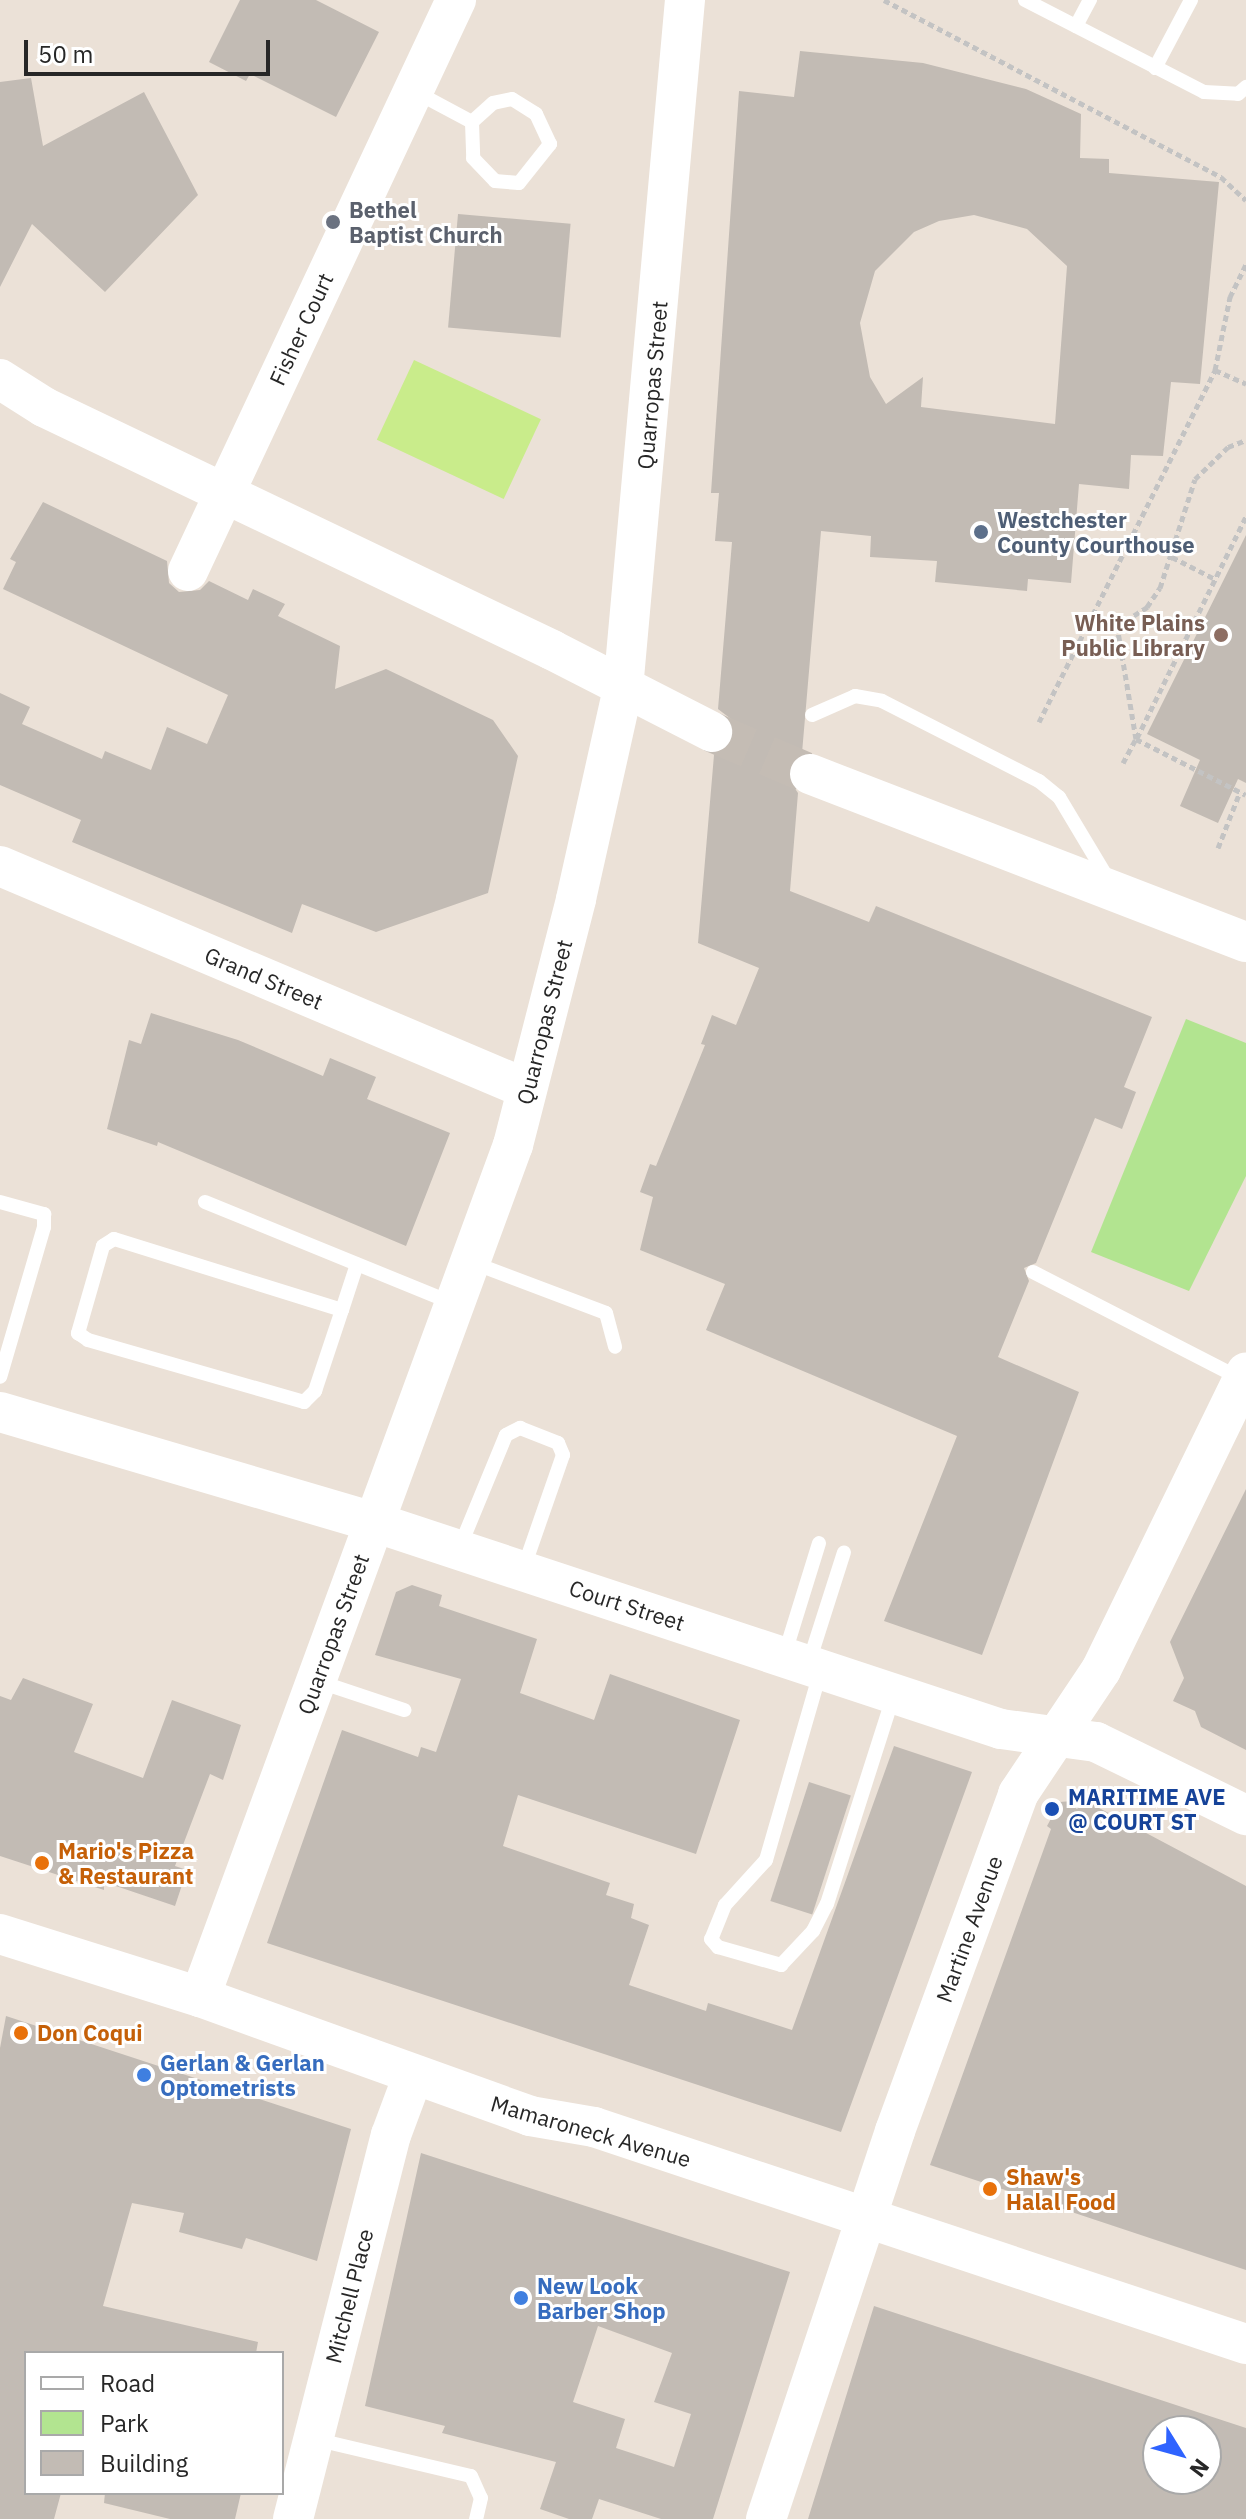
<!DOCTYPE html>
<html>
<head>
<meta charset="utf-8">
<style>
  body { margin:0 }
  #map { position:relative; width:1246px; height:2519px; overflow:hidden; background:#ebe1d7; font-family:"IBM Plex Sans",sans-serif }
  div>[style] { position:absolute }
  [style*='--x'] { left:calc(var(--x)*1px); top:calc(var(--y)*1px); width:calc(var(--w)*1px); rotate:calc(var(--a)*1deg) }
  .green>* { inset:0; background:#b2e490 }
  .pitch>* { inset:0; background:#c9ec8b; transform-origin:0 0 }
  .building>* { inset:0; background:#c2bbb4; transform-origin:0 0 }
  .secondary-tunnel>* { height:40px; margin-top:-20px; transform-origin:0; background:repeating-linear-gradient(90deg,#c4bcb4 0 40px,transparent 0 60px) }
  .path>* { height:5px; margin-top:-2.5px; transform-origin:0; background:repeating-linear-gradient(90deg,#c3c3c3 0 6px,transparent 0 10px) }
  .lane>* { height:14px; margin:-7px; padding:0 7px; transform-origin:7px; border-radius:7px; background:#fff }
  .secondary>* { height:40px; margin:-20px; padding:0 20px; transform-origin:20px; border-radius:20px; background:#fff }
  .dots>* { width:22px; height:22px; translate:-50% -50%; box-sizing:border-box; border:4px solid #fff; border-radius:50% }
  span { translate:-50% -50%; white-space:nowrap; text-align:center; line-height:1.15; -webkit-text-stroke:6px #fff; paint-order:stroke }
  .worship-label { font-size:22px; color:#5b616d; font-weight:700 }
  .left { translate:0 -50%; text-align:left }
  .street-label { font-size:22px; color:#272727 }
  .service-label { font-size:22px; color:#4e5e75; font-weight:700 }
  .education-label { font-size:22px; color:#785e54; font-weight:700 }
  .right { translate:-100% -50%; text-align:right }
  .transit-label { font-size:22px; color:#164399; font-weight:700 }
  .food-label { font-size:22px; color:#c56008; font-weight:700 }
  .shop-label { font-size:22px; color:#366cbe; font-weight:700 }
  .legend { position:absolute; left:24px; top:2351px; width:260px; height:144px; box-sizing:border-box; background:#fff; border:2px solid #a9a9a9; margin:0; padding:10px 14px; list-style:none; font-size:24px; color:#272727 }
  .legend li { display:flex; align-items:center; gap:16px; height:40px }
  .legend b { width:40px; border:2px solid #a9a9a9 }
  .north { position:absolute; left:1142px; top:2415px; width:80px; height:80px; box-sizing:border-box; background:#fff; border:2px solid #a9a9a9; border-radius:50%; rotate:127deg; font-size:22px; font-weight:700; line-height:32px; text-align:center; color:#272727 }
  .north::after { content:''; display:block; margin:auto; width:28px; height:36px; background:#2f63ff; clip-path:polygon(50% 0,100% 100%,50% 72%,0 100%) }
  .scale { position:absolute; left:24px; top:40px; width:246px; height:36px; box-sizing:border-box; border:4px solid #272727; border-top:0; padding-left:10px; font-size:24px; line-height:28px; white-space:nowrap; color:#272727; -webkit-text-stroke:6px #fff; paint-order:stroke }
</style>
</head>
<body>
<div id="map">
  <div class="green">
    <div style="clip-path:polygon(1186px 1019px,1246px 1043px,1246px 1176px,1189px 1291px,1091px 1252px)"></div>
  </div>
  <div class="pitch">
    <div style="left:414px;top:360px;width:140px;height:88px;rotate:25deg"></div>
  </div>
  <div class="building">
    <div style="clip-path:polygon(240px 0,316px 0,379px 32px,336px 117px,250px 74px,246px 81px,209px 62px)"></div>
    <div style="clip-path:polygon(evenodd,800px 51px,923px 63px,1026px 89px,1081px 114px,1080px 158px,1109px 159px,1109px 173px,1219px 182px,1200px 384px,1171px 382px,1163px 456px,1131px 455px,1129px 489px,1079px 484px,1071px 583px,1028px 579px,1027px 591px,935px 582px,937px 561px,870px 557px,871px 536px,821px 531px,802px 753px,789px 765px,787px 777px,798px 793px,790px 891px,869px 922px,876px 906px,1152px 1017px,1124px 1087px,1136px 1092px,1122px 1129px,1095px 1118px,1036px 1263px,1024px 1268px,1029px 1281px,998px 1357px,1079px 1392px,982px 1655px,884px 1621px,957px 1436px,706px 1330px,725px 1284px,640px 1250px,653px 1197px,640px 1192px,650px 1164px,656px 1166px,705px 1045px,701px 1044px,712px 1015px,736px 1025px,759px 968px,698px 943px,714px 755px,732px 743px,735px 732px,731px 719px,718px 709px,732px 542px,715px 541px,719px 493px,711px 493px,739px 91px,794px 97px,800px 51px,974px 215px,1027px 229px,1067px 266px,1055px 424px,921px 407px,923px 377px,886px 404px,870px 377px,860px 323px,875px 271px,914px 232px,939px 221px,974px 215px)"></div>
    <div style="clip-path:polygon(31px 78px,43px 146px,144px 92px,198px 195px,105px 292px,32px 224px,0 287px,0 82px)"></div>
    <div style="left:458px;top:214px;width:113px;height:114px;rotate:5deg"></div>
    <div style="clip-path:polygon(43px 502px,167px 561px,169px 583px,179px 592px,200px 590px,209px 581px,248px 600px,253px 589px,285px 604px,278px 616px,340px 646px,335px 689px,386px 669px,493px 720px,518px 756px,488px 893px,376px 932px,302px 904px,292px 933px,72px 842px,81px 820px,0 785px,0 693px,30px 707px,22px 724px,102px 759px,105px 751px,151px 770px,167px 727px,207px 744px,228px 695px,3px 589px,16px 562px,10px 559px)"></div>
    <div style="clip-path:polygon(1246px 535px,1246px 783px,1238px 779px,1218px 823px,1180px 806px,1200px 760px,1147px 734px)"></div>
    <div style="clip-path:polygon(151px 1013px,238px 1040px,323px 1076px,330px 1058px,376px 1077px,367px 1099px,450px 1133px,406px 1246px,158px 1142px,157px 1146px,107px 1129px,129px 1040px,141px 1044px)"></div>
    <div style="clip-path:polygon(1246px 1489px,1246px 1750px,1201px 1727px,1195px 1711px,1173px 1701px,1184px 1678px,1170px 1642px)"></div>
    <div style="clip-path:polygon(412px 1585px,442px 1595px,439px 1606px,537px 1639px,520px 1693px,594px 1720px,610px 1674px,740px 1720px,696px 1854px,518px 1795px,503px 1846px,610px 1883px,606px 1895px,634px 1904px,631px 1918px,649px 1925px,629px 1985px,706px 2011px,708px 2003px,792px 2030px,894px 1746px,972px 1772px,841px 2132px,267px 1943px,342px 1730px,418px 1757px,421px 1747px,436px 1752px,461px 1679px,375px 1655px,396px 1592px)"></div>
    <div style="clip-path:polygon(23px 1678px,93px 1704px,74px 1752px,143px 1778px,172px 1700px,241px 1725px,223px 1780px,210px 1774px,175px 1866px,187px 1870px,175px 1906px,104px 1882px,104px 1890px,0 1856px,0 1696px,11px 1700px)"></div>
    <div style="left:809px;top:1782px;width:44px;height:125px;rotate:18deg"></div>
    <div style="clip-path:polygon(1084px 1800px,1246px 1886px,1246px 2270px,930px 2165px,1051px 1829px,1047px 1826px,1060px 1802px)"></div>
    <div style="clip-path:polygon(6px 2016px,351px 2129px,317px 2261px,246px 2238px,242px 2249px,179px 2232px,184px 2213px,132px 2203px,103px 2306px,258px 2342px,256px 2353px,26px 2353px,26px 2493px,61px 2493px,54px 2519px,0 2519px,0 2048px)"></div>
    <div style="clip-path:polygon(evenodd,421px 2153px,790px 2272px,713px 2519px,661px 2519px,599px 2499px,592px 2519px,569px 2519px,540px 2509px,556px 2462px,442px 2433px,445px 2426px,365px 2406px,421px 2153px,598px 2326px,672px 2353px,654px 2402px,691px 2414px,674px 2467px,616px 2448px,625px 2419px,573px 2402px,598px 2326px)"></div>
    <div style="clip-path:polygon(evenodd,874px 2306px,1246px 2428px,1246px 2519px,808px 2519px,874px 2306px,1158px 2431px,1206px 2431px,1206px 2479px,1158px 2479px,1158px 2431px)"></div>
    <div style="clip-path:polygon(105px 2493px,241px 2493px,235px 2519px,170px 2519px,104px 2503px)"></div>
  </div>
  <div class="secondary-tunnel">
    <div style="--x:712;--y:732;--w:107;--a:23.2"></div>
  </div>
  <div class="path">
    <div style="--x:884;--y:0;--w:381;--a:27.7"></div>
    <div style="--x:1221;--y:177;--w:34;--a:43"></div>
    <div style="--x:1215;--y:370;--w:34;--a:24"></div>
    <div style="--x:1172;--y:557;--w:48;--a:27.1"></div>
    <div style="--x:1094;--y:613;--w:26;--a:29"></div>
    <div style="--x:1039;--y:722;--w:394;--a:-63.4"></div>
    <div style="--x:1215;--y:370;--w:75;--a:-78.4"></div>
    <div style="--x:1230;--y:297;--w:37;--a:-64"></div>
    <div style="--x:1137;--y:738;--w:247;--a:-63.8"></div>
    <div style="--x:1136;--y:739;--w:115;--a:-99.5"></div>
    <div style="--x:1117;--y:626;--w:36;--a:-32"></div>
    <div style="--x:1147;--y:607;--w:23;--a:-56"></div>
    <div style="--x:1160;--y:588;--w:114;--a:-72.2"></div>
    <div style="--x:1195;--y:479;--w:46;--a:-44.1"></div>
    <div style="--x:1228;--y:447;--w:19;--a:-21"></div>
    <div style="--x:1123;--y:763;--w:27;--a:-62"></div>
    <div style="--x:1136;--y:739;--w:123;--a:27"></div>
    <div style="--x:1218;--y:848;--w:60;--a:-68.6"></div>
  </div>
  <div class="lane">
    <div style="--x:1025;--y:0;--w:201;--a:27.2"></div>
    <div style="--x:1204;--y:92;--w:34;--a:3"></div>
    <div style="--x:1238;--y:94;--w:11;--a:-41"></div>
    <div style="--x:1076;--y:26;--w:30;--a:-62"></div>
    <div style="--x:1155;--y:68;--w:77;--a:-62.1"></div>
    <div style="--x:414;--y:91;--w:66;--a:28.1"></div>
    <div style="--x:472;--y:122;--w:36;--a:88"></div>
    <div style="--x:473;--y:158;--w:32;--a:46"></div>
    <div style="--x:495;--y:181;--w:24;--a:5"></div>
    <div style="--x:519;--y:183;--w:50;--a:-51.5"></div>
    <div style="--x:550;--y:144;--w:33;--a:-115"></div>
    <div style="--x:536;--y:114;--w:28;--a:-148"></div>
    <div style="--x:512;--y:99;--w:19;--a:168"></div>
    <div style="--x:493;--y:103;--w:28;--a:138"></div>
    <div style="--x:812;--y:715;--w:47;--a:-23.8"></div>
    <div style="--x:855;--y:696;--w:27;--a:10"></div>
    <div style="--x:882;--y:701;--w:176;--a:27"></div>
    <div style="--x:1039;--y:781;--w:26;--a:39"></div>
    <div style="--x:1059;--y:797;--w:96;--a:59.1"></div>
    <div style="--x:0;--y:1202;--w:46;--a:15.3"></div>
    <div style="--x:44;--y:1214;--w:13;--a:90"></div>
    <div style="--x:44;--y:1227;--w:156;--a:106.3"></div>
    <div style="--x:205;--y:1202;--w:268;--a:22.2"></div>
    <div style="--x:471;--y:1262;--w:144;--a:20.7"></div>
    <div style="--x:606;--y:1313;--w:35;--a:75"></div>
    <div style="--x:1033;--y:1272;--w:232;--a:27.2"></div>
    <div style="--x:342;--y:1310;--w:239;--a:-162.7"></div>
    <div style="--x:114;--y:1239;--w:13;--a:148"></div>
    <div style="--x:103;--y:1246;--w:91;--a:106"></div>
    <div style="--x:78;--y:1333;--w:12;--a:35"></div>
    <div style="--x:88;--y:1340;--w:225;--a:16"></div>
    <div style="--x:304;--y:1402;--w:16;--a:-45"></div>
    <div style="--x:315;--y:1391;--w:85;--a:-71.6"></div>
    <div style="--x:342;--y:1310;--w:48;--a:-71.9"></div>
    <div style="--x:459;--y:1549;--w:123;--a:-67.6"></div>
    <div style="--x:506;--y:1435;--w:16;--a:-27"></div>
    <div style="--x:520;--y:1428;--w:41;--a:21.5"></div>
    <div style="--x:558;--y:1443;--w:13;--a:67"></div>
    <div style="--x:563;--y:1455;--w:122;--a:109.2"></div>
    <div style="--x:785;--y:1653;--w:115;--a:-72.8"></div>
    <div style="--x:809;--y:1662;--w:115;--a:-72.3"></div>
    <div style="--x:820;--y:1673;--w:195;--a:106.1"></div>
    <div style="--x:766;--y:1860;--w:61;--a:132.3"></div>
    <div style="--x:725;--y:1905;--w:37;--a:112"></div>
    <div style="--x:711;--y:1939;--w:11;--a:49"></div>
    <div style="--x:718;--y:1947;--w:66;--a:15.9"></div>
    <div style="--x:781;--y:1965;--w:47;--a:-46.7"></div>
    <div style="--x:813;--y:1931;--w:30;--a:-63"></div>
    <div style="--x:827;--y:1904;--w:217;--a:-72.3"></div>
    <div style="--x:320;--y:1682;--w:89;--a:18.4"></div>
    <div style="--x:314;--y:2439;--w:161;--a:13.3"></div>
    <div style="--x:471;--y:2476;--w:24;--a:66"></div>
    <div style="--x:481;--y:2498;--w:22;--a:103"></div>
  </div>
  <div class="secondary">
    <div style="--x:0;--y:379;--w:52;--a:32.5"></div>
    <div style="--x:44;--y:407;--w:563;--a:25.56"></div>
    <div style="--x:552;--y:650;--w:180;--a:27.1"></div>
    <div style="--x:188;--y:571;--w:631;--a:-64.86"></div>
    <div style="--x:810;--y:774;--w:467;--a:21.1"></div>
    <div style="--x:0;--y:866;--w:572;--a:22.94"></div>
    <div style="--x:0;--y:1412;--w:390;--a:16.4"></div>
    <div style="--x:374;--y:1522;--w:660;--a:18.27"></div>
    <div style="--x:1001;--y:1729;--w:96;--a:7.8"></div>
    <div style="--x:1096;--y:1742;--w:167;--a:26"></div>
    <div style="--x:0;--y:1934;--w:210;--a:17.5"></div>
    <div style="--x:200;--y:1997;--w:351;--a:19.8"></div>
    <div style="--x:530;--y:2116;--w:65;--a:9.8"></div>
    <div style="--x:594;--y:2127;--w:687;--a:18.41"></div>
    <div style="--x:200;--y:1997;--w:908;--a:-69.83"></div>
    <div style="--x:513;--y:1145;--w:254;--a:-75.6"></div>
    <div style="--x:576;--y:899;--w:215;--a:-77.4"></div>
    <div style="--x:623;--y:689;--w:692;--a:-84.86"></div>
    <div style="--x:293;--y:2519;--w:396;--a:-75.7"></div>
    <div style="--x:391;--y:2135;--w:63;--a:-69.6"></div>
    <div style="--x:766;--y:2519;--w:409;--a:-71.6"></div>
    <div style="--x:895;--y:2131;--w:359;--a:-69.9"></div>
    <div style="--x:1018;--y:1794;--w:149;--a:-56.2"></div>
    <div style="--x:1101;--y:1670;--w:331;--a:-64"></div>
  </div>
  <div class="dots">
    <div style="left:333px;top:222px;background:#6b7280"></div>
    <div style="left:981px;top:532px;background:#5c6f8a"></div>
    <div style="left:1221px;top:635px;background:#8d6e63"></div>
    <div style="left:1052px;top:1809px;background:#1a4fb4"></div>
    <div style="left:42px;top:1863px;background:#e8710a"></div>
    <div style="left:21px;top:2033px;background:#e8710a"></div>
    <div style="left:144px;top:2075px;background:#3f7fe0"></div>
    <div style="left:990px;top:2189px;background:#e8710a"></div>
    <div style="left:521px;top:2298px;background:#3f7fe0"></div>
  </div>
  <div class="worship-label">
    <span class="left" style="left:349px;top:222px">Bethel<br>Baptist Church</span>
  </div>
  <div class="street-label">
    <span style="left:301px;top:329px;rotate:-65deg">Fisher Court</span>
    <span style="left:652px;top:385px;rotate:-85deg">Quarropas Street</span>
    <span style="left:264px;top:978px;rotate:23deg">Grand Street</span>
    <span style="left:544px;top:1022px;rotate:-76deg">Quarropas Street</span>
    <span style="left:627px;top:1605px;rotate:18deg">Court Street</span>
    <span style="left:333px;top:1634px;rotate:-70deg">Quarropas Street</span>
    <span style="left:969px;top:1929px;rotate:-70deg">Martine Avenue</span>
    <span style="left:591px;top:2131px;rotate:16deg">Mamaroneck Avenue</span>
    <span style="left:349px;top:2296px;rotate:-76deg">Mitchell Place</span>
  </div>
  <div class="service-label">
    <span class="left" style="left:997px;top:532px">Westchester<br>County Courthouse</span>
  </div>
  <div class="education-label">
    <span class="right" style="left:1205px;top:635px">White Plains<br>Public Library</span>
  </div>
  <div class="transit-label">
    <span class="left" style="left:1068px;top:1809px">MARITIME AVE<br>@ COURT ST</span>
  </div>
  <div class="food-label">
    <span class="left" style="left:58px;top:1863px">Mario's Pizza<br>&amp; Restaurant</span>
    <span class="left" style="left:37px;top:2033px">Don Coqui</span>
    <span class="left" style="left:1006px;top:2189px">Shaw's<br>Halal Food</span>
  </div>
  <div class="shop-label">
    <span class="left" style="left:160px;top:2075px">Gerlan &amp; Gerlan<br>Optometrists</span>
    <span class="left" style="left:537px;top:2298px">New Look<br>Barber Shop</span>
  </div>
  <ul class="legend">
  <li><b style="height:10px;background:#fff"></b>Road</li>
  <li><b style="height:22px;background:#b2e490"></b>Park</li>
  <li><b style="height:22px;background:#c2bbb4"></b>Building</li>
  </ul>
  <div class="north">N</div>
  <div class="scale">50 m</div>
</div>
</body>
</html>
